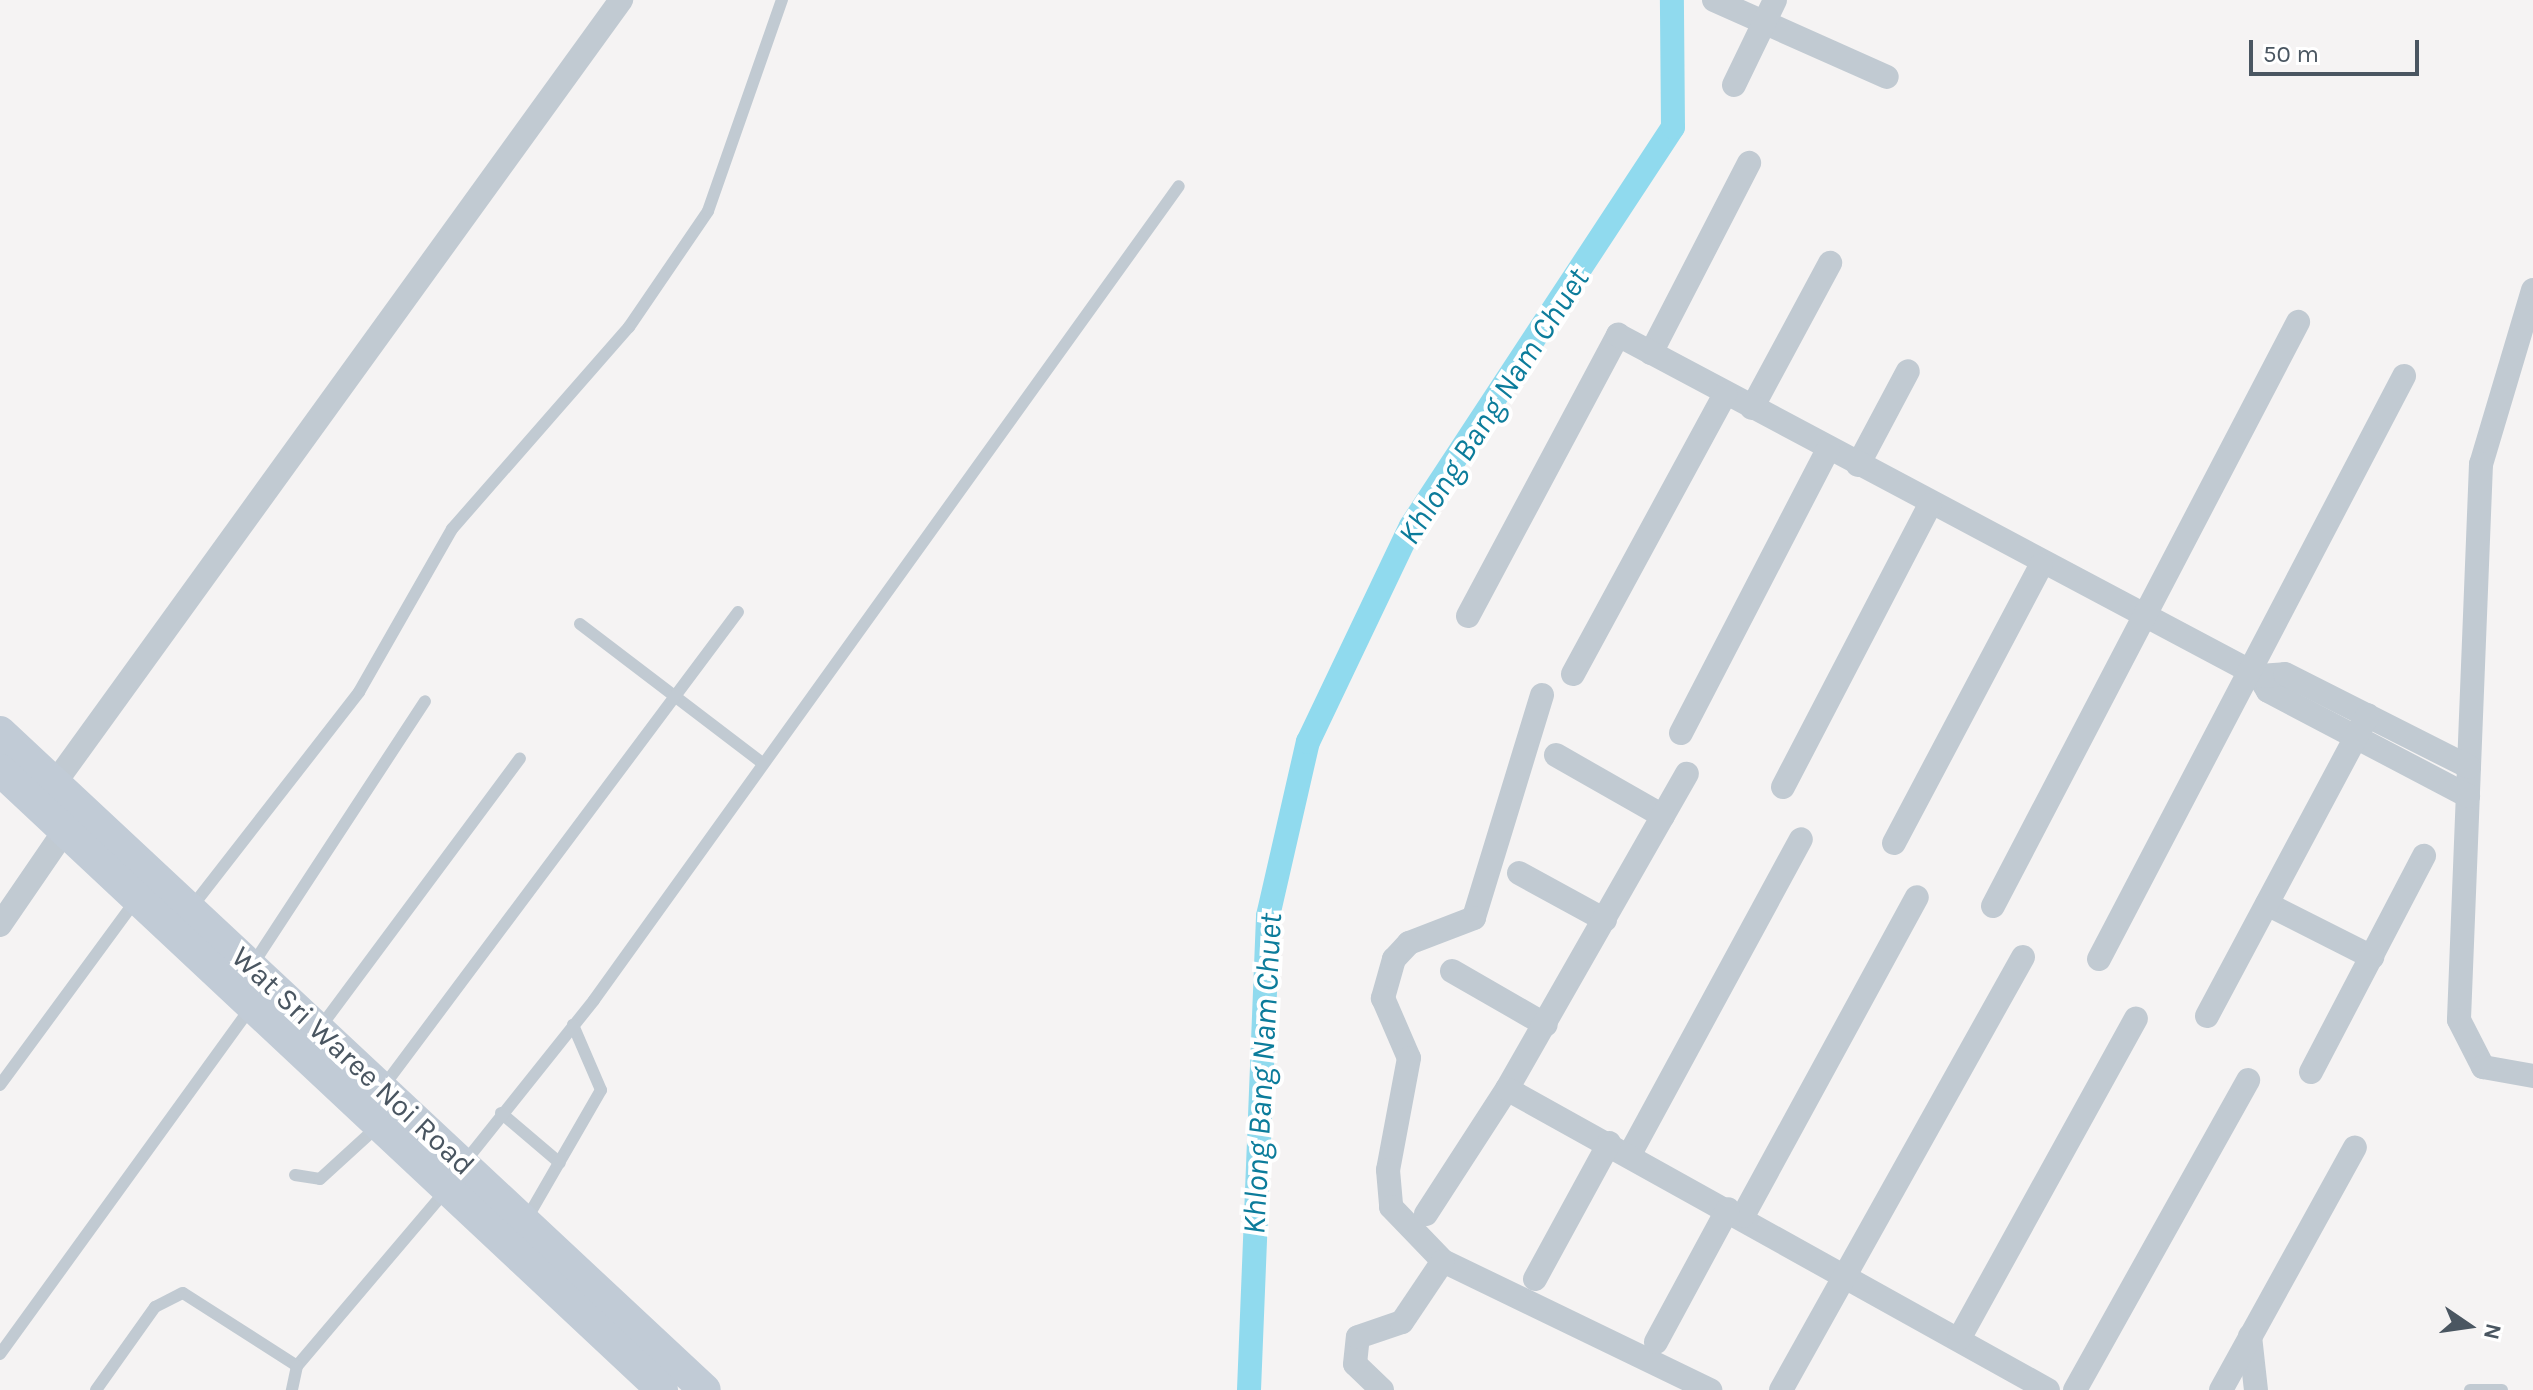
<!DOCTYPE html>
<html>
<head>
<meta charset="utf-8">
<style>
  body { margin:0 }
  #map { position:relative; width:2533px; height:1390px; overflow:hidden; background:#f5f3f3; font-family:Karla,sans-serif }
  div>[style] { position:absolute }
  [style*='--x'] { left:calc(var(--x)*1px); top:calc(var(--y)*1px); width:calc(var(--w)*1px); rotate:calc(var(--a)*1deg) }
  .canal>* { height:24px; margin:-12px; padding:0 12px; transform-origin:12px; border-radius:12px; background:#90daee }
  .lane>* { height:12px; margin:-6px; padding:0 6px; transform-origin:6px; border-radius:6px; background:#c1cad2 }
  .street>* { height:24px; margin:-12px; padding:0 12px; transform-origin:12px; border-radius:12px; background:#c1cad2 }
  .secondary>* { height:32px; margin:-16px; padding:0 16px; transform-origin:16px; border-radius:16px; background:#c1cbd6 }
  span { translate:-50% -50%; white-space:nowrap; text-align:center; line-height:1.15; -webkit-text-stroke:8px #fff; paint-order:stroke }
  .street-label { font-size:30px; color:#4a5661 }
  .water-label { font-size:32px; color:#0c7c9b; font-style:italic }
  .north { position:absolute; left:2429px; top:1286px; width:80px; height:80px; -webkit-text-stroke:6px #fff; paint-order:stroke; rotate:103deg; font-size:22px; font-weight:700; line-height:32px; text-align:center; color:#4a5661 }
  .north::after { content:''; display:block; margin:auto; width:28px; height:36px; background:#4a5661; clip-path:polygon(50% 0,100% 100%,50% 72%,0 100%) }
  .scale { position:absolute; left:2249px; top:40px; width:170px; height:36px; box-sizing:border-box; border:4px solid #4a5661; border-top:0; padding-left:10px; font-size:24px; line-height:28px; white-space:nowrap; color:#4a5661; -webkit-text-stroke:6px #fff; paint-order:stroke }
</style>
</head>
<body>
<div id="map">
  <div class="canal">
    <div style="--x:1249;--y:1390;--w:474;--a:-87.7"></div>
    <div style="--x:1268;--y:916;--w:179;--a:-77.1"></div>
    <div style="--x:1308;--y:742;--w:239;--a:-64.5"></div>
    <div style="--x:1411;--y:526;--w:477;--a:-56.7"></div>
    <div style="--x:1673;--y:127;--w:127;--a:-90.5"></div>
  </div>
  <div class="lane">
    <div style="--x:580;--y:624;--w:228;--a:37.3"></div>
    <div style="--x:191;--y:908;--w:274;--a:-52.1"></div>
    <div style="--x:359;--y:692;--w:188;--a:-60.3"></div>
    <div style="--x:452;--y:529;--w:269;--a:-48.8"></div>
    <div style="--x:629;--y:327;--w:140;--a:-55.7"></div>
    <div style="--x:708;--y:211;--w:224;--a:-70.7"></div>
    <div style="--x:253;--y:964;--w:314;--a:-56.8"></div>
    <div style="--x:319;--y:1029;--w:337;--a:-53.4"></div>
    <div style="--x:0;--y:1085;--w:228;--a:-53.7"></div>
    <div style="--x:383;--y:1087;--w:593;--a:-53.23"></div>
    <div style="--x:501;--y:1113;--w:77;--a:40.3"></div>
    <div style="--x:464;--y:1163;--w:208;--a:-51.4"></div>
    <div style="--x:594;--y:1000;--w:1002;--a:-54.3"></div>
    <div style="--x:295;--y:1175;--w:25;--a:9"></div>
    <div style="--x:320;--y:1179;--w:79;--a:-42.4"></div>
    <div style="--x:526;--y:1220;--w:150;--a:-60"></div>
    <div style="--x:601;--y:1090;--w:71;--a:-113.3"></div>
    <div style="--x:0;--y:1354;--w:430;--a:-54.1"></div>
    <div style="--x:297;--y:1366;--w:232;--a:-49.7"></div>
    <div style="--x:96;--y:1390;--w:102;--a:-54.6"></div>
    <div style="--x:155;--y:1307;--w:31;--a:-27"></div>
    <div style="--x:183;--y:1293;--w:135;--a:32.6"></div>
    <div style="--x:297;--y:1366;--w:25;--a:102"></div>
    <div style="--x:2470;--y:1390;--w:32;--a:0"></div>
  </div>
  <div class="street">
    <div style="--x:1714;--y:0;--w:189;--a:24"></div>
    <div style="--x:1734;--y:85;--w:94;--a:-64.2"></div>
    <div style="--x:2533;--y:290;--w:182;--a:106.6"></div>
    <div style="--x:2481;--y:464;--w:556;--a:92.27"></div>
    <div style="--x:2459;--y:1020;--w:53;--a:62.9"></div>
    <div style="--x:2483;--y:1067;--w:51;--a:10.2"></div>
    <div style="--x:1651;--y:353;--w:214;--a:-62.7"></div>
    <div style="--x:1752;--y:408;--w:165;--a:-61.7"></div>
    <div style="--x:1858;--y:465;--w:106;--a:-62"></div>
    <div style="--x:1468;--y:616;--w:319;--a:-61.9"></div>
    <div style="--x:1618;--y:335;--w:726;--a:28.01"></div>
    <div style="--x:2259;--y:676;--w:17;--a:59"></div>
    <div style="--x:2268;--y:691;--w:226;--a:27.7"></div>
    <div style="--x:1573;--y:674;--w:319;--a:-61.5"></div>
    <div style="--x:2259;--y:676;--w:26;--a:-4"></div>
    <div style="--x:2285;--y:674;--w:206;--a:26.8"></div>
    <div style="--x:1542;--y:695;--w:233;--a:107"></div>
    <div style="--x:1474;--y:918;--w:70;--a:159"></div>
    <div style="--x:1409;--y:943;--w:22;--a:133"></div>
    <div style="--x:1394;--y:959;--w:41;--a:105.8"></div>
    <div style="--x:1383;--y:998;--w:65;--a:66.6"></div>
    <div style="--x:1409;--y:1058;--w:114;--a:100.6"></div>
    <div style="--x:1388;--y:1170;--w:37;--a:85"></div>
    <div style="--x:1391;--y:1207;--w:75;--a:46.1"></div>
    <div style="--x:1443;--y:1261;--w:297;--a:25.8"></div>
    <div style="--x:1681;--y:733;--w:320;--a:-62.6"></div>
    <div style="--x:1556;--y:755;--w:123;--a:29.7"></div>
    <div style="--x:57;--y:780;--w:963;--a:-54.13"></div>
    <div style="--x:1783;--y:787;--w:318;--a:-62.5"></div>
    <div style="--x:1894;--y:843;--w:314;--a:-62.1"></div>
    <div style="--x:1519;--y:873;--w:98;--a:28.7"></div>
    <div style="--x:2267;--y:904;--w:118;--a:26.8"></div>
    <div style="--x:1993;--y:906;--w:659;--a:-62.42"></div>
    <div style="--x:0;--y:925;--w:115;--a:-55.6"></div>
    <div style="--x:2099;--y:959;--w:658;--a:-62.38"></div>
    <div style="--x:1452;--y:971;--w:108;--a:29.9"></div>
    <div style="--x:2207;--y:1016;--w:341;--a:-61.9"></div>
    <div style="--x:2311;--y:1072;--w:244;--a:-62.4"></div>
    <div style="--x:1507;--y:1089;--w:363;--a:-60.3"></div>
    <div style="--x:1630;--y:1154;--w:358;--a:-61.5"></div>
    <div style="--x:1426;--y:1214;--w:149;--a:-57.1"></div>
    <div style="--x:1507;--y:1089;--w:619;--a:29.09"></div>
    <div style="--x:1743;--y:1216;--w:363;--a:-61.4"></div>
    <div style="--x:1535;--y:1279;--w:155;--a:-61.4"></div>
    <div style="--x:2250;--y:1336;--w:54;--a:83.7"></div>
    <div style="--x:1959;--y:1339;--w:366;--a:-61.1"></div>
    <div style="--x:1656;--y:1342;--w:151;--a:-61.6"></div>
    <div style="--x:1382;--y:1390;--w:37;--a:-136"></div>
    <div style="--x:1355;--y:1364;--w:27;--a:-84"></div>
    <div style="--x:1358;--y:1337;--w:46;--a:-18.8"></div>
    <div style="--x:1402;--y:1322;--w:73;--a:-56.1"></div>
    <div style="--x:1781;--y:1390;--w:496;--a:-60.8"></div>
    <div style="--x:2075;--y:1390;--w:355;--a:-60.8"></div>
    <div style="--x:2221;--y:1390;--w:277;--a:-61.1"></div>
  </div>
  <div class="secondary">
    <div style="--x:0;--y:732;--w:964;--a:43.03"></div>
    <div style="--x:0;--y:770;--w:907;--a:43.12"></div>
  </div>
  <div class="street-label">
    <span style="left:353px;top:1061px;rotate:43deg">Wat Sri Waree Noi Road</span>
  </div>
  <div class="water-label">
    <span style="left:1494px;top:407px;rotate:-57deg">Khlong Bang Nam Chuet</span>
    <span style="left:1263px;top:1074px;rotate:-87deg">Khlong Bang Nam Chuet</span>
  </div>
  <div class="north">N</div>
  <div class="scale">50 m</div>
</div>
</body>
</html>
